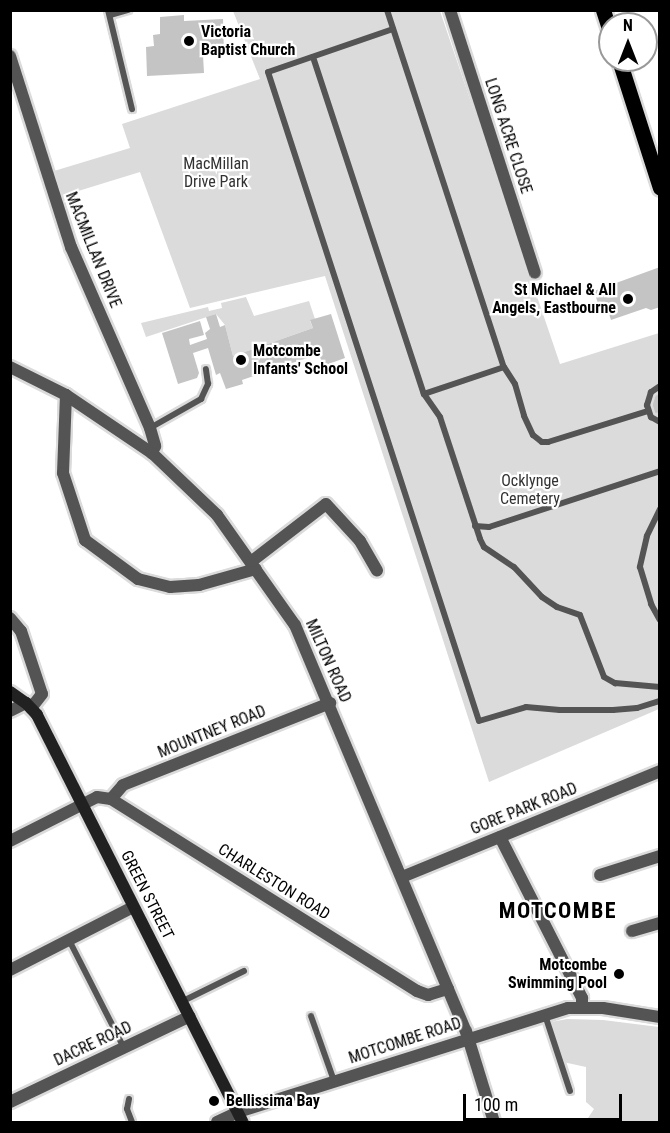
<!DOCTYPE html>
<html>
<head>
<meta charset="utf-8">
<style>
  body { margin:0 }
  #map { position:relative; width:670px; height:1133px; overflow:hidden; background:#fff; font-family:"Roboto Condensed",sans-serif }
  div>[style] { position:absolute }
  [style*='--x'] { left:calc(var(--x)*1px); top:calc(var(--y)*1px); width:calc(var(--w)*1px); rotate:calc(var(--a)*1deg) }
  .green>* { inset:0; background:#dbdbdb }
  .building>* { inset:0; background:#c4c4c4 }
  .roads { filter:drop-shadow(2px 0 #dbdbdb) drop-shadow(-2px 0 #dbdbdb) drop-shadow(0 2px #dbdbdb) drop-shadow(0 -2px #dbdbdb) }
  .lane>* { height:6px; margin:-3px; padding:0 3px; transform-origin:3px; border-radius:3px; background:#545454 }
  .street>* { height:12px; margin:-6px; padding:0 6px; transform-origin:6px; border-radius:6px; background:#545454 }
  .secondary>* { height:12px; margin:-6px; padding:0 6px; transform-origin:6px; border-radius:6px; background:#212121 }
  .primary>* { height:15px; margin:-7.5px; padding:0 7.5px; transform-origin:7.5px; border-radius:7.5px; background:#000 }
  .dots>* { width:16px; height:16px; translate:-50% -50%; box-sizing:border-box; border:3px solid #fff; border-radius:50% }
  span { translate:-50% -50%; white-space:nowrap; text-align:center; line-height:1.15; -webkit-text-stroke:4.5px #fff; paint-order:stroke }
  .poi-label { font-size:16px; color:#000; font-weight:700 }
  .left { translate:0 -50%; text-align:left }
  .right { translate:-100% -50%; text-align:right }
  .street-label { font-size:16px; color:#000 }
  .park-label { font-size:16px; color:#323232 }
  .district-label { font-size:22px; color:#000; font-weight:700; letter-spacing:1.5px }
  .frame { position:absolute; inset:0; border:12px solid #000; pointer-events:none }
  .north { position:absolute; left:598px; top:12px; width:60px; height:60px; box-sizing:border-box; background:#fff; border:2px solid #999; border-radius:50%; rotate:0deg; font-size:16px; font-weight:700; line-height:24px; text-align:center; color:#000 }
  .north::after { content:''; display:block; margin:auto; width:21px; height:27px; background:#000; clip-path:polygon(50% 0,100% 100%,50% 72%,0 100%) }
  .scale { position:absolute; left:463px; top:1094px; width:159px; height:27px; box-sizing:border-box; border:3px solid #000; border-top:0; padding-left:8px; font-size:18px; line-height:21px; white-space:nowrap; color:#000; -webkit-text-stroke:4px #fff; paint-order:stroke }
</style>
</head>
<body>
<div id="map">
  <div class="green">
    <div style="clip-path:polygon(233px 11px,440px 11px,560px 364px,659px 333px,659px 709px,489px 782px,325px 276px,190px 308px,140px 172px,62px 196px,54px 171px,130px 148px,122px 124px,260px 79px)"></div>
    <div style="clip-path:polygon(246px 297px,254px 316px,309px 301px,315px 319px,310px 321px,313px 328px,233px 356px,225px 325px,216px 314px,146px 337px,141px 323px,208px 307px,209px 311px,222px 308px,221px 303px)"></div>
    <div style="clip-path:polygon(567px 1019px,603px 1020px,659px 1027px,659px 1122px,586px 1121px,594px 1109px,586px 1102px,586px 1067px,563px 1062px,551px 1022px)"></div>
  </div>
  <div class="building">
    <div style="clip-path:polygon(184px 15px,184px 21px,223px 19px,224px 54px,203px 55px,204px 73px,147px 76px,146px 47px,154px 46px,153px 35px,160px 34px,160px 17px)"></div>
    <div style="clip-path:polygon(660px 267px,660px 307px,651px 310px,646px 308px,611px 320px,608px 311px,601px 313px,594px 291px)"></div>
    <div style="clip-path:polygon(216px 314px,220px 327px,225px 325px,233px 356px,313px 328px,310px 320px,331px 314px,345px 358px,323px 366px,319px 354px,242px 380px,243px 384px,226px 389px,220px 373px,216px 375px,208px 348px,193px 353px,199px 373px,197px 378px,178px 384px,162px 333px,200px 321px,204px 335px,189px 339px,190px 345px,207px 339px,205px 333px,210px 329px,206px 317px)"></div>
    <div style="clip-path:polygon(660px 394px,660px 412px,655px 413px,650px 397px)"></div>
  </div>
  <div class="roads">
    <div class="lane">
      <div style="--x:108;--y:10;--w:102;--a:76.4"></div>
      <div style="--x:387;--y:10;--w:376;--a:71.9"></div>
      <div style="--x:504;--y:367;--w:20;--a:57"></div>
      <div style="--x:515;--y:384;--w:33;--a:74"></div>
      <div style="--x:524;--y:416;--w:21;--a:65"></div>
      <div style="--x:533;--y:435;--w:11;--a:38"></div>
      <div style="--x:542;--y:442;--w:6;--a:0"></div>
      <div style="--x:548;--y:442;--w:105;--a:-17.2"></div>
      <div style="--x:110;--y:15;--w:19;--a:-16"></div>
      <div style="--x:393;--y:29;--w:132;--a:161"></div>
      <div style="--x:268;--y:72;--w:682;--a:71.99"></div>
      <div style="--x:479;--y:721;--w:49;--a:-16.6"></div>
      <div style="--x:526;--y:707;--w:34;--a:5"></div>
      <div style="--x:560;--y:710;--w:53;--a:0"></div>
      <div style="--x:613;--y:710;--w:24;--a:-5"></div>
      <div style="--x:637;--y:708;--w:24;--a:-17"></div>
      <div style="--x:313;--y:57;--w:355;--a:71.8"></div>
      <div style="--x:424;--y:394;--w:28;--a:55"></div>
      <div style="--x:440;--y:417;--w:128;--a:71.8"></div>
      <div style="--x:480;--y:539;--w:9;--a:63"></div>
      <div style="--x:484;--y:547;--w:36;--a:34"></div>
      <div style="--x:514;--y:567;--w:41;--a:47"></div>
      <div style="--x:542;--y:597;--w:18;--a:34"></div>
      <div style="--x:557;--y:607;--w:24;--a:19"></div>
      <div style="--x:580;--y:615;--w:66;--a:68.8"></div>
      <div style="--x:604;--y:677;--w:13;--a:29"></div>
      <div style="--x:615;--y:683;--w:45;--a:5.1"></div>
      <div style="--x:660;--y:386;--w:11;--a:146"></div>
      <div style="--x:651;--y:392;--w:14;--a:107"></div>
      <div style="--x:647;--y:405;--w:13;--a:72"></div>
      <div style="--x:651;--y:417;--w:10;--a:29"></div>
      <div style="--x:424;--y:394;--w:84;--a:-18.6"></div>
      <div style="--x:150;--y:428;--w:59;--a:-29.6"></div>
      <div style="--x:201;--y:399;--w:17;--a:-65"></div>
      <div style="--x:208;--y:384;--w:15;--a:-98"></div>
      <div style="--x:660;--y:509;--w:30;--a:116"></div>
      <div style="--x:647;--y:536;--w:32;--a:103"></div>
      <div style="--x:640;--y:567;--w:39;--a:73"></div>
      <div style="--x:651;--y:604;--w:18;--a:61"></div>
      <div style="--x:475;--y:526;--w:14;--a:4"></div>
      <div style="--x:489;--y:527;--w:180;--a:-18.1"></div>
      <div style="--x:69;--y:940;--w:121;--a:63"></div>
      <div style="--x:183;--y:1001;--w:68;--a:-26.2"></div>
      <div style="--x:545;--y:1015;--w:80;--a:71.8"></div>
      <div style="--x:311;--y:1016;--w:69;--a:70.5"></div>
      <div style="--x:129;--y:1099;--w:10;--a:101"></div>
      <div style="--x:127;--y:1109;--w:14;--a:69"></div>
    </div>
    <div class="street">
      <div style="--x:450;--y:10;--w:276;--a:72.1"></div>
      <div style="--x:10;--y:56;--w:201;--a:72.3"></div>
      <div style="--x:71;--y:247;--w:197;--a:66.4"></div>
      <div style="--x:150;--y:428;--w:19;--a:74"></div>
      <div style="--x:155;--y:446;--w:8;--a:113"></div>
      <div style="--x:10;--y:367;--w:63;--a:26.6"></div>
      <div style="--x:66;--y:395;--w:104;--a:34"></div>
      <div style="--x:152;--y:453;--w:90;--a:43.6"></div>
      <div style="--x:217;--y:515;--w:135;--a:54.7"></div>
      <div style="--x:295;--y:625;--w:441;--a:67.2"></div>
      <div style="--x:466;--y:1031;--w:95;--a:72.9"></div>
      <div style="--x:66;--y:395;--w:78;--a:92.2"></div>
      <div style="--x:63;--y:473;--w:71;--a:71.8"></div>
      <div style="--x:85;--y:540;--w:66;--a:36.3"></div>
      <div style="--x:138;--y:579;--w:33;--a:14"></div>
      <div style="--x:170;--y:587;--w:29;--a:-4"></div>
      <div style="--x:199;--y:585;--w:59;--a:-15.7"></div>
      <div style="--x:252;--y:561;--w:93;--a:-37.6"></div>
      <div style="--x:326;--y:504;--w:50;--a:47.4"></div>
      <div style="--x:360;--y:541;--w:34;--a:60"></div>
      <div style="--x:10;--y:618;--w:17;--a:50"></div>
      <div style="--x:21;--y:631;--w:66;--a:71.6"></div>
      <div style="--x:42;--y:694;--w:18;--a:128"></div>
      <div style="--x:10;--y:711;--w:18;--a:-27"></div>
      <div style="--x:111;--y:799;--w:18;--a:-49"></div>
      <div style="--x:123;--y:785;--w:223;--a:-21.6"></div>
      <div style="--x:500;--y:837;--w:181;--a:63"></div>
      <div style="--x:582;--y:998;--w:9;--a:90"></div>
      <div style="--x:10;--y:841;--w:97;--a:-26.8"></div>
      <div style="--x:97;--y:797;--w:14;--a:8"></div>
      <div style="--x:111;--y:799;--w:361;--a:32.1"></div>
      <div style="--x:417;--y:991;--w:12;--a:20"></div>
      <div style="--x:428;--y:995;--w:21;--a:-17"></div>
      <div style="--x:600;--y:875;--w:63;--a:-17.6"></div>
      <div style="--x:402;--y:877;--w:279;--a:-22.3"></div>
      <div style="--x:632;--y:931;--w:29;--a:-16"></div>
      <div style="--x:10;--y:970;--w:138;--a:-27.1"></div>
      <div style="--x:10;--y:1102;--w:199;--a:-25.5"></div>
      <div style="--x:217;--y:1122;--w:23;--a:-25"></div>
      <div style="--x:238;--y:1112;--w:346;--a:-17.5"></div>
      <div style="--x:568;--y:1008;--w:35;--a:0"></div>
      <div style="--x:603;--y:1008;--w:58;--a:9"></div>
    </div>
    <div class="secondary">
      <div style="--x:10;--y:692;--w:19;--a:35"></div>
      <div style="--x:26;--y:703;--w:16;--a:47"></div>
      <div style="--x:37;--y:715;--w:456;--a:63.2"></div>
    </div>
    <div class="primary">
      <div style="--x:603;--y:10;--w:23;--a:72"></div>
      <div style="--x:619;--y:60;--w:134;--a:72.2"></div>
    </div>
  </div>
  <div class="dots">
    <div style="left:189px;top:41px;background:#000"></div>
    <div style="left:628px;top:299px;background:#000"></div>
    <div style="left:241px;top:360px;background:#000"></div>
    <div style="left:619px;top:974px;background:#000"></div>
    <div style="left:214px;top:1101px;background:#000"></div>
  </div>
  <div class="poi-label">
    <span class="left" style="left:201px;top:41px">Victoria<br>Baptist Church</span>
    <span class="right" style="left:616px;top:299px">St Michael &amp; All<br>Angels, Eastbourne</span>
    <span class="left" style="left:253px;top:360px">Motcombe<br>Infants' School</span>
    <span class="right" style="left:607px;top:974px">Motcombe<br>Swimming Pool</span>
    <span class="left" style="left:226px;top:1101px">Bellissima Bay</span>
  </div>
  <div class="street-label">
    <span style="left:508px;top:136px;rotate:72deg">LONG ACRE CLOSE</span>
    <span style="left:93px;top:250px;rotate:68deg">MACMILLAN DRIVE</span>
    <span style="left:328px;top:661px;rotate:66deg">MILTON ROAD</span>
    <span style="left:212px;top:732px;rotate:-22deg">MOUNTNEY ROAD</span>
    <span style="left:524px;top:809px;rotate:-22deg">GORE PARK ROAD</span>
    <span style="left:274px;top:882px;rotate:32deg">CHARLESTON ROAD</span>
    <span style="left:147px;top:895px;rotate:63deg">GREEN STREET</span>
    <span style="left:405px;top:1041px;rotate:-18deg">MOTCOMBE ROAD</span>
    <span style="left:93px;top:1044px;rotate:-25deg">DACRE ROAD</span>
  </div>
  <div class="park-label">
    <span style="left:216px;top:173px">MacMillan<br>Drive Park</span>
    <span style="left:530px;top:490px">Ocklynge<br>Cemetery</span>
  </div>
  <div class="district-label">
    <span style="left:558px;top:911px">MOTCOMBE</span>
  </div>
  <div class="frame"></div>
  <div class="north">N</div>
  <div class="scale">100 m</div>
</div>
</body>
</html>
